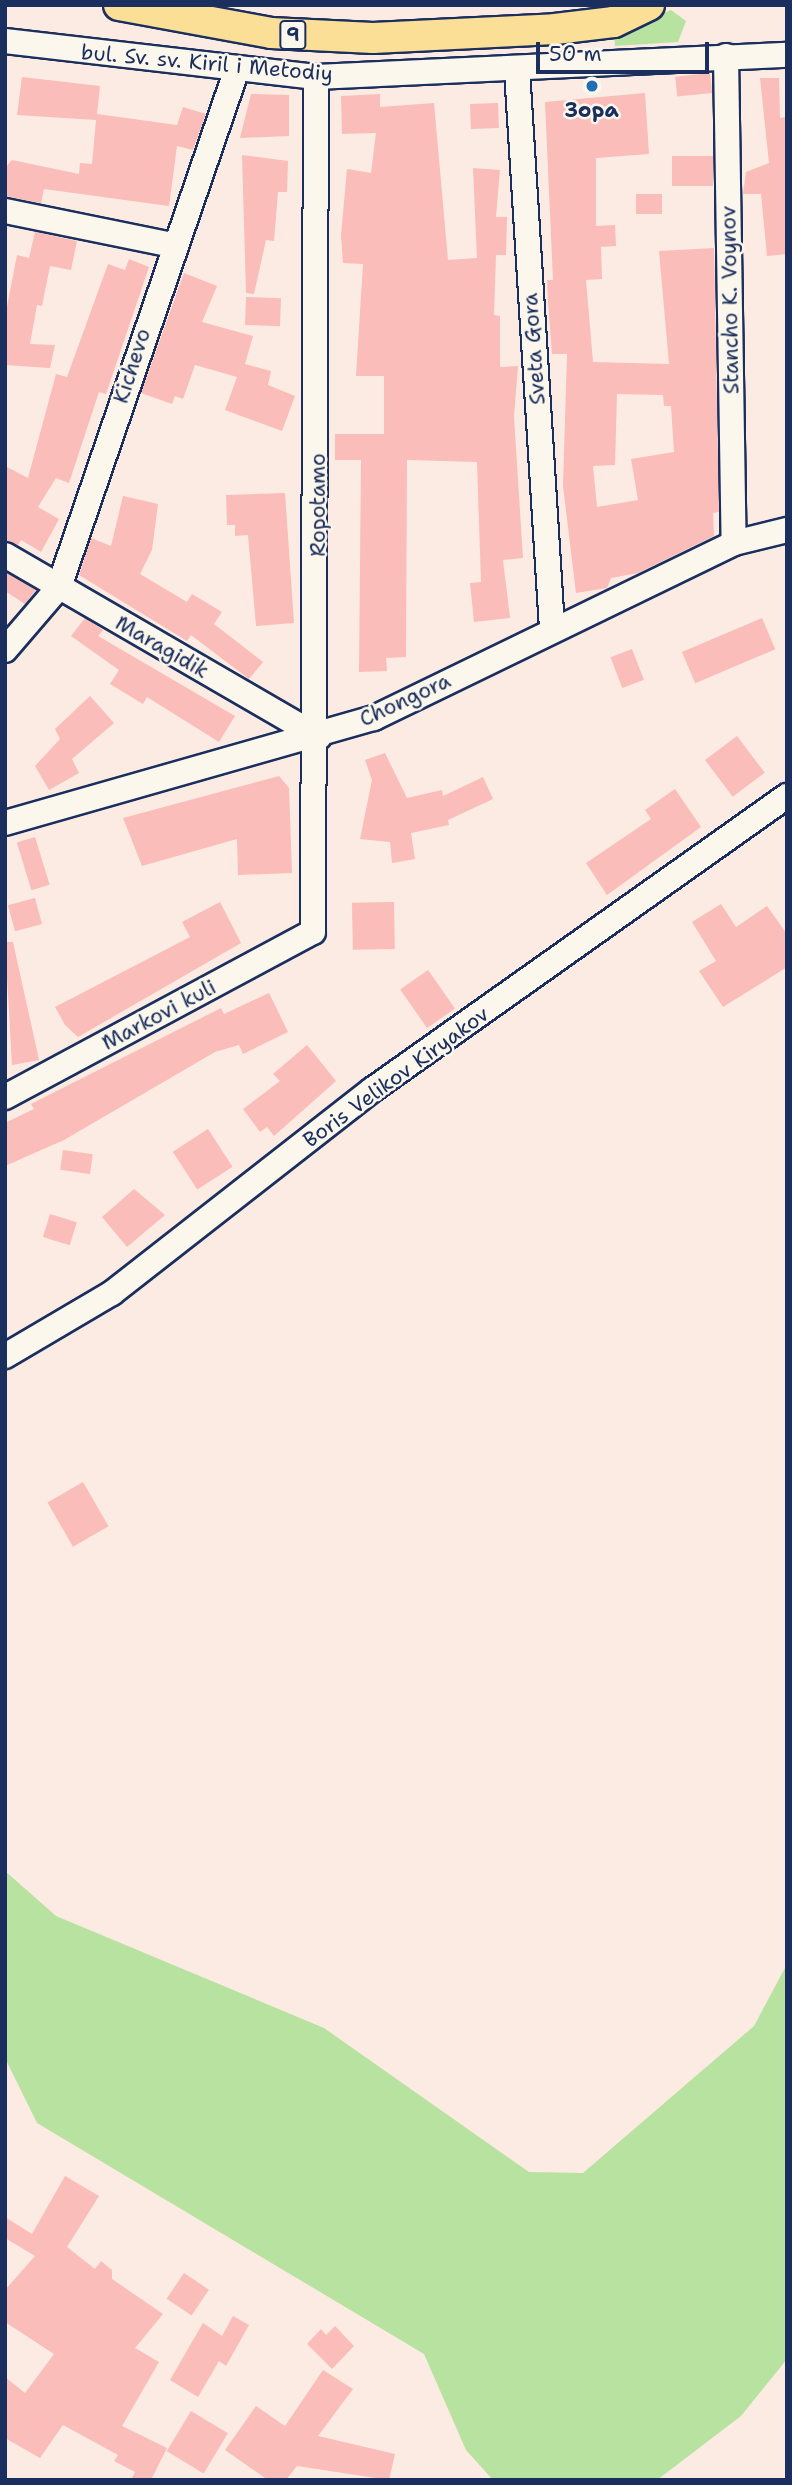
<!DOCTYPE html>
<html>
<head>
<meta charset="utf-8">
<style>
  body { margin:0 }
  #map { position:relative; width:792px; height:2485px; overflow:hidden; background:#fbebe2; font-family:"Shantell Sans",sans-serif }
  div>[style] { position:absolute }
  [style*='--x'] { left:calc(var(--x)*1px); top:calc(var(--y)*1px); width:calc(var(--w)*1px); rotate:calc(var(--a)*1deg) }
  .green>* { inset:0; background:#b7e29f }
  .building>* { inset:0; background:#fabdb9; transform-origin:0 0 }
  .roads { filter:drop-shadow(2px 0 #1b2f5e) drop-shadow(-2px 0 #1b2f5e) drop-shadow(0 2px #1b2f5e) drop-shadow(0 -2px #1b2f5e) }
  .minor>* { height:24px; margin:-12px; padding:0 12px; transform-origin:12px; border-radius:12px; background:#fbf7ec }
  .major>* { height:30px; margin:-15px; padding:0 15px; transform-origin:15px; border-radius:15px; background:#fbdf96 }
  .dots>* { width:19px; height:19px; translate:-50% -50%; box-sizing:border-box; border:4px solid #fbf7ec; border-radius:50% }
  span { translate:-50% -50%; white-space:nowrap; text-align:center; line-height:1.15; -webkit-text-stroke:5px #fbf7ec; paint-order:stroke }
  .shield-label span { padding:2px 5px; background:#fbf7ec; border:2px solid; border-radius:5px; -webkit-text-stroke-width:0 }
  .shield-label { font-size:19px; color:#1b2f5e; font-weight:700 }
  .street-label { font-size:21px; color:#1b2f5e }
  .poi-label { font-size:21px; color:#1b2f5e; font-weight:700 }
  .frame { position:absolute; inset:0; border:7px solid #1b2f5e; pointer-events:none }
  .scale { position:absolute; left:536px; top:42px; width:173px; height:32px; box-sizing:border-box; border:4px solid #1b2f5e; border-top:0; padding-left:9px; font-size:21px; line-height:24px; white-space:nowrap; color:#1b2f5e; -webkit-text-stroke:5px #fbf7ec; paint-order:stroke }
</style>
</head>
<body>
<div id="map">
  <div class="green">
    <div style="clip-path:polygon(671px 10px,686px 21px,678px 42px,615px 46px,614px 32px)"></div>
    <div style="clip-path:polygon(5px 1871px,56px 1916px,324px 2028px,529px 2172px,583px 2173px,754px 2026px,787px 1964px,787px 2359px,741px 2416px,657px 2480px,493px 2480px,466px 2450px,424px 2354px,37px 2123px,5px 2058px)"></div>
  </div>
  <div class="building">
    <div style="left:710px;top:73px;width:20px;height:35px;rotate:84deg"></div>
    <div style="clip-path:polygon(22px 77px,100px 86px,97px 114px,177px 125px,183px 107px,206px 114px,193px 150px,177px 146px,169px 206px,44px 189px,41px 203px,5px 196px,5px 168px,12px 160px,79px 174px,80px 163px,92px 164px,96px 120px,17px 115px)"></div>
    <div style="clip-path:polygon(760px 78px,779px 78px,780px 118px,787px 117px,787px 254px,767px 256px,761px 194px,743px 194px,746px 172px,769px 163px)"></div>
    <div style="clip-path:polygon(evenodd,645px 93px,649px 154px,596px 158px,596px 226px,615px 225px,616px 246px,601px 247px,602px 279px,586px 280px,593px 362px,669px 364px,659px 251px,714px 248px,719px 512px,713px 513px,714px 536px,638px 573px,611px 578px,607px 588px,576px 593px,563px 486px,567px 354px,552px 354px,548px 301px,547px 280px,553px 280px,545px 102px,645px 93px,617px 394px,663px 395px,664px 406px,671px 406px,674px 452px,631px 459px,638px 500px,597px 507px,593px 466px,615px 465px,617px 394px)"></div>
    <div style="clip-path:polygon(251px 94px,289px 95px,289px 136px,240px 138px)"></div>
    <div style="clip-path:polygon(380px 94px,380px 107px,434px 103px,448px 260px,477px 258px,473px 168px,500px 170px,496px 217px,507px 217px,506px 255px,496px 255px,494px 315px,500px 316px,500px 367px,518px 366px,514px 417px,523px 558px,503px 560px,510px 618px,474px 622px,470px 583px,481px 582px,477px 462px,407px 460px,406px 657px,386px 658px,387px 671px,359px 672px,361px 460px,335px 460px,335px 434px,384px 434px,384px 376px,356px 376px,363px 264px,343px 263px,341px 235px,347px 169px,371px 173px,376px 133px,342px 134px,341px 96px)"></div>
    <div style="left:498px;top:103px;width:25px;height:28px;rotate:88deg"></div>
    <div style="clip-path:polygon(242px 155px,288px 161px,287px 192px,278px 192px,274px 241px,266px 240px,254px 294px,246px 293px)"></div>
    <div style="left:713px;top:156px;width:30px;height:41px;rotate:90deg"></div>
    <div style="left:636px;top:194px;width:26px;height:20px"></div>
    <div style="clip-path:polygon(35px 232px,77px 241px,71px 270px,50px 266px,42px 306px,37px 305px,30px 344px,55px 345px,50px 368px,5px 365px,5px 317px,17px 255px,29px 258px)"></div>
    <div style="clip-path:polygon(129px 259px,149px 267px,106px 394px,99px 392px,69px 483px,56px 478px,38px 507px,59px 519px,41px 552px,21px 540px,18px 545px,5px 540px,5px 466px,28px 478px,56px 374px,67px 377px,108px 264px,125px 270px)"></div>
    <div style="clip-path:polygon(184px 273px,217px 286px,202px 322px,253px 336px,245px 364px,271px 371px,268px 385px,295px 396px,282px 431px,225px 410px,237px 377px,195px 365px,183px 399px,175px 396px,172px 404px,141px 393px)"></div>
    <div style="left:246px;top:297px;width:35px;height:28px;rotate:2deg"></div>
    <div style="clip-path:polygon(285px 493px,294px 623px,256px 626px,248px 535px,235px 536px,235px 525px,227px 525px,226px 495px)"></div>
    <div style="clip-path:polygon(123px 496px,158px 504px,152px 550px,140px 574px,187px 602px,192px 594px,222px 612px,214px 624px,263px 662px,249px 679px,191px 635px,187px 641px,79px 575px,91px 538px,111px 546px)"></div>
    <div style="clip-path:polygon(5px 572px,36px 590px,25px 604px,5px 591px)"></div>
    <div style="clip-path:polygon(85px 618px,103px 630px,98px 636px,235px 716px,219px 742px,147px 697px,143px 704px,110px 684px,119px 670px,71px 636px)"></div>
    <div style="left:762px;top:618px;width:34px;height:87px;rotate:67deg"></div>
    <div style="left:632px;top:649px;width:33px;height:23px;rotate:69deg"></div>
    <div style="clip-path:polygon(90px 696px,114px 723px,72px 759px,79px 773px,49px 790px,35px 766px,60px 739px,55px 729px)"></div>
    <div style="left:737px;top:736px;width:46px;height:40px;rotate:53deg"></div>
    <div style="clip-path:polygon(385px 753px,407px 798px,442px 790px,443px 796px,483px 777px,493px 799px,448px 820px,449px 825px,411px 833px,415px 859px,392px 863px,390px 842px,360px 839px,372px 780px,365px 760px)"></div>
    <div style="clip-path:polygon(279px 776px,289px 788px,292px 873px,238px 875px,237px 839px,142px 866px,123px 818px)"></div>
    <div style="clip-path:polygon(675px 789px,701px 827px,607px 895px,586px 863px,651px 819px,645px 810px)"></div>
    <div style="left:35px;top:837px;width:50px;height:19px;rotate:73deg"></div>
    <div style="left:35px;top:898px;width:27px;height:28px;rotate:75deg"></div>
    <div style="clip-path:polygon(220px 902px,241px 943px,78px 1037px,65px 1025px,55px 1007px,190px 937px,182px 922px)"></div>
    <div style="left:394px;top:902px;width:47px;height:42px;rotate:89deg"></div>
    <div style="clip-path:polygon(721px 904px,736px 927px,767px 906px,787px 934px,787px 967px,723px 1007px,699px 971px,716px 961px,692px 922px)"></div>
    <div style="clip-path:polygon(5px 942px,13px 942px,39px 1060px,12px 1065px)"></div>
    <div style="left:428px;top:970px;width:47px;height:34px;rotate:55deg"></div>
    <div style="clip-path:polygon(269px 993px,288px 1032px,243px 1054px,239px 1045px,215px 1052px,64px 1140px,5px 1166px,5px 1123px,34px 1109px,31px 1104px,221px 1008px,224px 1014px)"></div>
    <div style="clip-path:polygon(307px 1045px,336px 1081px,274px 1136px,267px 1127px,260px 1132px,243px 1109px,280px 1081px,273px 1074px)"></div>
    <div style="left:208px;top:1129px;width:45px;height:42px;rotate:57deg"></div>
    <div style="left:63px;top:1150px;width:30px;height:20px;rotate:8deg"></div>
    <div style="clip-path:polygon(134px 1189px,165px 1215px,127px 1247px,102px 1217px)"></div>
    <div style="left:50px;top:1214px;width:28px;height:24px;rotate:17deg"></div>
    <div style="left:83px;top:1482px;width:51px;height:41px;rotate:60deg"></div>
    <div style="clip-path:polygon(65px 2176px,99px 2196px,67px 2247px,95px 2269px,101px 2261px,112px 2270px,112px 2279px,163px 2314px,135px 2348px,159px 2362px,122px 2426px,167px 2448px,151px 2480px,131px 2480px,135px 2472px,114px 2461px,118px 2455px,63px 2425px,40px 2458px,5px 2438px,5px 2377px,25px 2393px,54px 2354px,5px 2322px,5px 2290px,35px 2256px,5px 2238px,5px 2217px,32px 2234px)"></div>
    <div style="left:184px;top:2273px;width:30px;height:31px;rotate:34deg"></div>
    <div style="clip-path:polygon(233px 2316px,249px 2325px,226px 2366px,219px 2361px,198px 2397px,170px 2380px,203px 2323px,222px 2336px)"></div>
    <div style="clip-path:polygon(335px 2326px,354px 2346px,332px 2369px,307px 2344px,321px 2329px,326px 2335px)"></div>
    <div style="clip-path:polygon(323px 2370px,353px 2389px,318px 2436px,395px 2454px,389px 2480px,297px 2466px,286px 2480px,268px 2480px,225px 2450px,256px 2406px,285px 2426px)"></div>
    <div style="left:191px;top:2411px;width:43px;height:47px;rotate:31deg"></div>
  </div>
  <div class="roads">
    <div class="minor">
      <div style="--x:5;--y:41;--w:313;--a:6.6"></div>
      <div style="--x:316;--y:77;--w:472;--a:-2.7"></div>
      <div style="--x:726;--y:56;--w:487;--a:89.1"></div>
      <div style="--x:517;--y:70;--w:559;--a:86.41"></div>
      <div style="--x:5;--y:211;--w:170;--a:11.5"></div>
      <div style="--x:5;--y:555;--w:363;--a:30.1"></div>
      <div style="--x:5;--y:650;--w:83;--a:-49.4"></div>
      <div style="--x:59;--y:587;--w:548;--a:-71.04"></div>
      <div style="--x:5;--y:823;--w:384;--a:-15.9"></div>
      <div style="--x:374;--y:718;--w:400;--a:-25.9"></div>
      <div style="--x:734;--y:543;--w:55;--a:-13.8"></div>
      <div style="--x:5;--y:1097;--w:349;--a:-28.2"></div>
      <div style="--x:313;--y:932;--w:855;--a:-89.8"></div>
      <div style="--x:5;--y:1356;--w:124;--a:-30.5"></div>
      <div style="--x:112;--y:1293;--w:330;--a:-38"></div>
      <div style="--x:372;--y:1090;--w:509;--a:-35.32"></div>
    </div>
    <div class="major">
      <div style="--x:119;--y:5;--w:155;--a:10.4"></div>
      <div style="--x:271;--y:33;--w:102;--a:2.8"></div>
      <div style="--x:373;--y:38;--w:182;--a:-2.8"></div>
      <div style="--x:555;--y:29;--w:59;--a:-6.8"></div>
      <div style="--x:614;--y:22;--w:39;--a:-26"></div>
    </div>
  </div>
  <div class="dots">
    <div style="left:592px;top:86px;background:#1f6fb2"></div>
  </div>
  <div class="shield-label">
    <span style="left:293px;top:35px">9</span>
  </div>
  <div class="street-label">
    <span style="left:207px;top:63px;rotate:5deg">bul. Sv. sv. Kiril i Metodiy</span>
    <span style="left:730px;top:300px;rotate:-91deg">Stancho K. Voynov</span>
    <span style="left:534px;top:349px;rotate:-94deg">Sveta Gora</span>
    <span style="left:132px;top:366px;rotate:-72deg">Kichevo</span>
    <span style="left:318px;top:505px;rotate:-90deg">Ropotamo</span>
    <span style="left:162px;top:647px;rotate:30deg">Maragidik</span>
    <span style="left:405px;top:700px;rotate:-25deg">Chongora</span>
    <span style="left:159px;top:1015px;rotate:-28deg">Markovi kuli</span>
    <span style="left:396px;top:1077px;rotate:-36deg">Boris Velikov Kiryakov</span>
  </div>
  <div class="poi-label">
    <span style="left:592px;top:110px">Зора</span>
  </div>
  <div class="frame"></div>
  <div class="scale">50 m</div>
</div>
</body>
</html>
